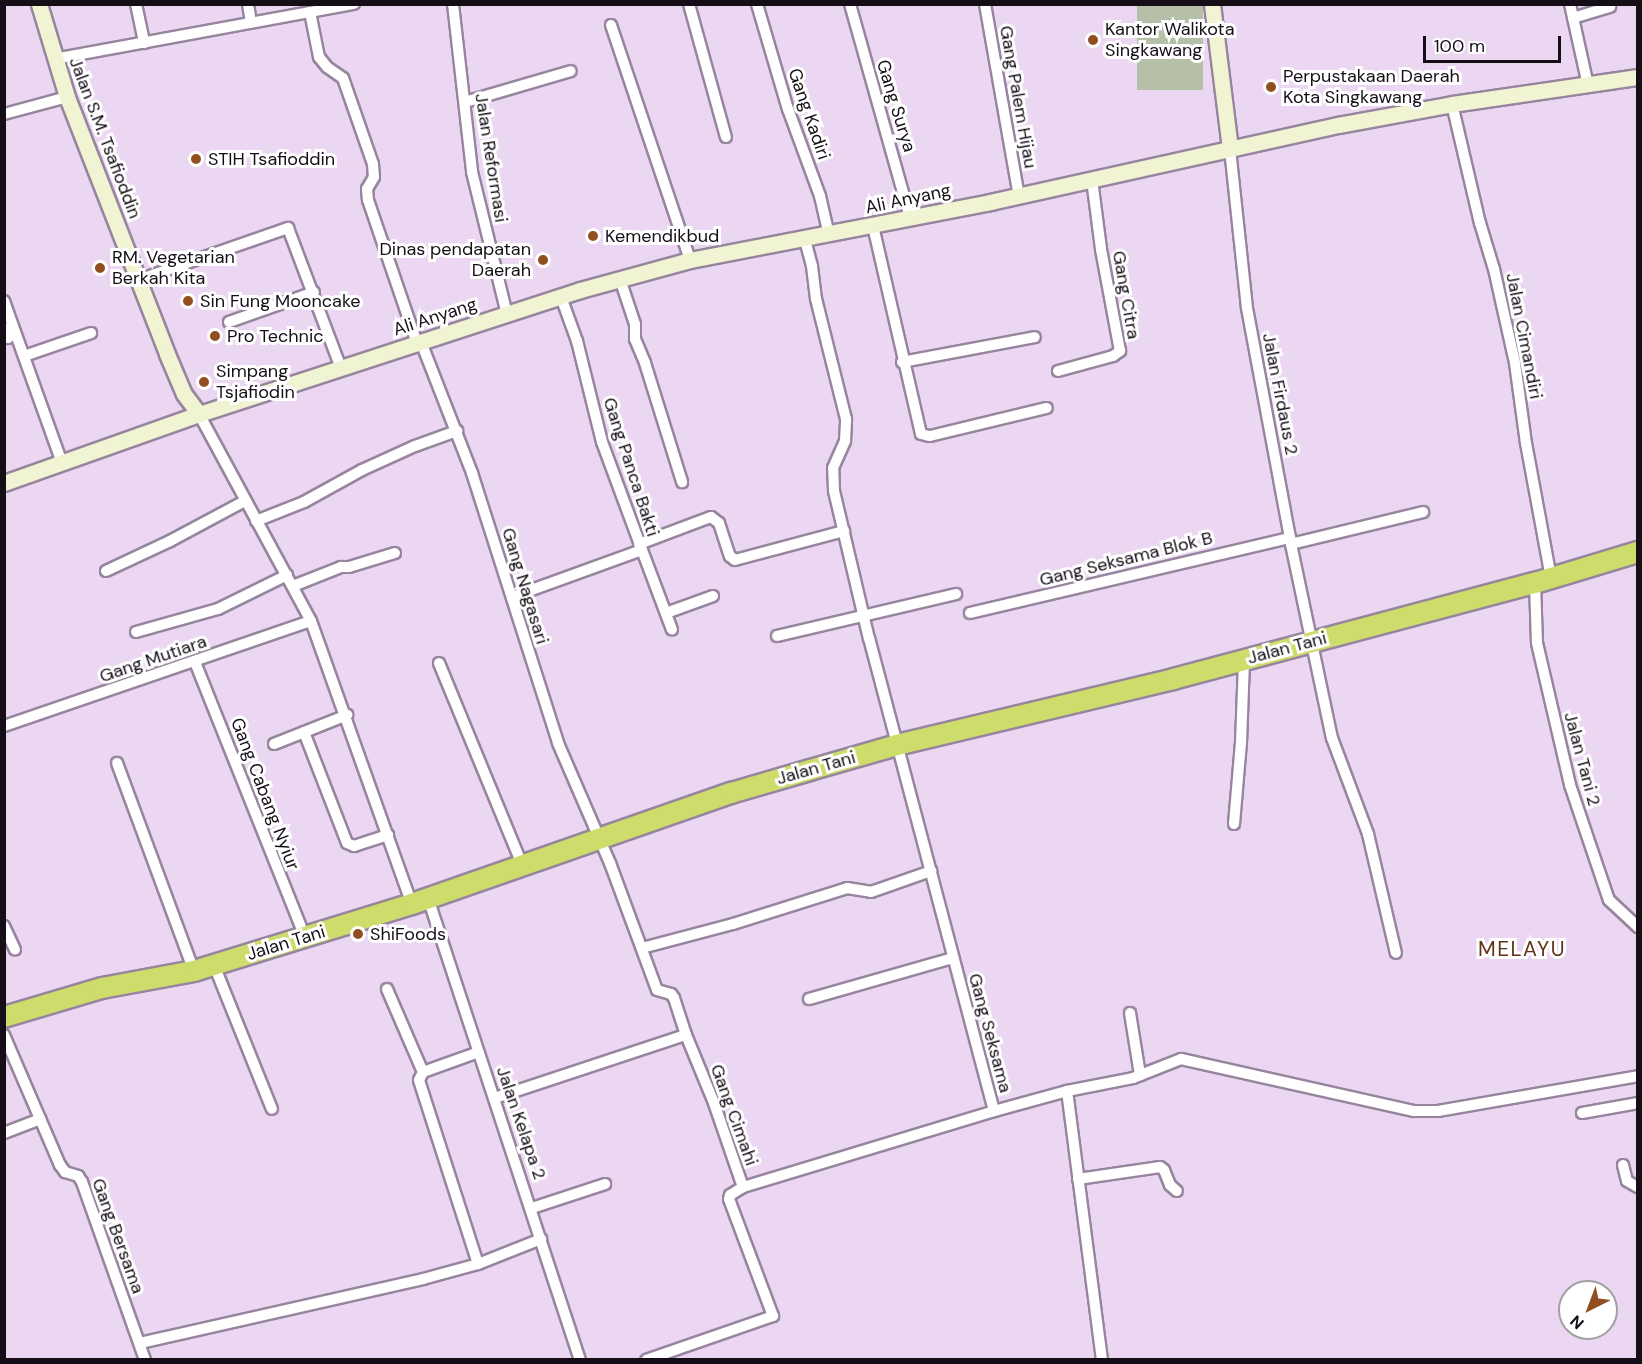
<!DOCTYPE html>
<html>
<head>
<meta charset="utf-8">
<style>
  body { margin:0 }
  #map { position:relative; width:1642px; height:1364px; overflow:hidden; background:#ebd7f2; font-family:"DM Sans",sans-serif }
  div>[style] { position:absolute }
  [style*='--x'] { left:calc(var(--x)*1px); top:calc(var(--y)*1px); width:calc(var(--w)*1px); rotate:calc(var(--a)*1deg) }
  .green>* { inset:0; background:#b6c0a8; transform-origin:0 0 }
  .roads { filter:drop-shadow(2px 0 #97859e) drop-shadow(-2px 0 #97859e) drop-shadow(0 2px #97859e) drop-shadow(0 -2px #97859e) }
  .street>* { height:10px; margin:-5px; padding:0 5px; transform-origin:5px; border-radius:5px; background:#fff }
  .secondary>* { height:15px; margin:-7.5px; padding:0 7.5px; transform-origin:7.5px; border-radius:7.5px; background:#f0f4d2 }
  .highway>* { height:20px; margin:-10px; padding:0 10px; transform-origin:10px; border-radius:10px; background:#cddc6a }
  .dots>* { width:16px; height:16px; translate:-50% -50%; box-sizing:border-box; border:3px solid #fff; border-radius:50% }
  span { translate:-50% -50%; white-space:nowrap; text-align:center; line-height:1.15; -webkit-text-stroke:6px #fff; paint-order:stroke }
  .poi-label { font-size:18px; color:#150e17 }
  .left { translate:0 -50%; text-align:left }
  .right { translate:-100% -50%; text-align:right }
  .street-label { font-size:18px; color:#150e17 }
  .quarter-label { font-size:21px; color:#603112; letter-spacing:1.5px }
  .frame { position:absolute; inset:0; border:6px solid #150e17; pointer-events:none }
  .north { position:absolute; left:1558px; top:1280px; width:60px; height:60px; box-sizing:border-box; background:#fff; border:2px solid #a19fa2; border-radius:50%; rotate:222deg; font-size:16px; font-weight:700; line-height:24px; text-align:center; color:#150e17 }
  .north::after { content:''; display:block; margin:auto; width:21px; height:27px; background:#914e20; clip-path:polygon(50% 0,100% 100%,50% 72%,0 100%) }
  .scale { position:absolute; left:1423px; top:36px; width:138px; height:27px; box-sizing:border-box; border:3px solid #150e17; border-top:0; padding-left:8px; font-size:18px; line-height:21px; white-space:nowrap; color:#150e17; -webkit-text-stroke:4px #fff; paint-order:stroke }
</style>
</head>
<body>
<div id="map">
  <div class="green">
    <div style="left:1137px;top:5px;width:66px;height:85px"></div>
  </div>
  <div class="roads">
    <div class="street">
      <div style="--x:136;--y:4;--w:40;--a:78"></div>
      <div style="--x:248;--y:4;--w:19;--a:81"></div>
      <div style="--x:453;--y:4;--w:169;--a:83.5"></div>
      <div style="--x:472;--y:172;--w:146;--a:76.2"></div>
      <div style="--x:689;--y:4;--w:138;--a:74.5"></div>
      <div style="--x:757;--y:4;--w:109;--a:73.6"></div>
      <div style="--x:788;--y:109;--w:93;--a:69.8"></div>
      <div style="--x:820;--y:196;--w:39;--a:77"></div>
      <div style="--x:850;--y:4;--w:222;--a:74.3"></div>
      <div style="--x:985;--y:4;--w:195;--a:80"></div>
      <div style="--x:1570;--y:4;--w:83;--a:77.5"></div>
      <div style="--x:310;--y:12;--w:46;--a:78.7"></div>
      <div style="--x:319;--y:57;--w:13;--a:51"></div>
      <div style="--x:327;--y:67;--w:19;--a:35"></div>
      <div style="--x:343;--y:78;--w:91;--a:70.8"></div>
      <div style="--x:373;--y:164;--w:13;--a:86"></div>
      <div style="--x:374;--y:177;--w:14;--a:120"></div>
      <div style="--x:367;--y:189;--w:11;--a:85"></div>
      <div style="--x:368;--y:200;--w:151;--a:71.1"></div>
      <div style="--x:1573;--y:18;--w:39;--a:-17"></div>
      <div style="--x:611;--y:25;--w:248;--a:71.4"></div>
      <div style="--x:54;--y:59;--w:305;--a:-10.4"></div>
      <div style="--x:465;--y:102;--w:110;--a:-16.3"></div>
      <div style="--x:1452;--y:104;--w:122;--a:76.8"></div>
      <div style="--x:1480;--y:223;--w:48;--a:73.1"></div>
      <div style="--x:1494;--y:269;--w:96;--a:77.4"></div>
      <div style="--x:1515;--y:363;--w:81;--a:82.2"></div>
      <div style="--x:1526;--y:443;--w:137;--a:79.5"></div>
      <div style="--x:4;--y:114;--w:65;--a:-15.1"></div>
      <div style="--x:1230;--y:149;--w:160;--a:83.9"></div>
      <div style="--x:1247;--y:308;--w:240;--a:79.4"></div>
      <div style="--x:1291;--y:544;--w:198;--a:78.1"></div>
      <div style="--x:1332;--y:738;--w:103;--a:69.4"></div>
      <div style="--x:1368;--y:834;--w:122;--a:76.8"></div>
      <div style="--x:873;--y:226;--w:213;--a:77"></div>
      <div style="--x:921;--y:434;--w:9;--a:13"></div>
      <div style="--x:930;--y:436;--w:120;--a:-13.5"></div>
      <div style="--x:620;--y:279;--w:47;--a:71.6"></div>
      <div style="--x:635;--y:324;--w:15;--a:90"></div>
      <div style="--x:635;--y:339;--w:26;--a:67"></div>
      <div style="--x:645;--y:363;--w:125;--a:72.7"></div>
      <div style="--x:138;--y:280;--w:159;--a:-19.1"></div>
      <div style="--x:288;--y:228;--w:150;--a:69.3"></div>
      <div style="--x:4;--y:301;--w:172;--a:70.3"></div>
      <div style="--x:229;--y:322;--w:90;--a:-19.4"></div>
      <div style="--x:4;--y:328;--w:11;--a:68"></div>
      <div style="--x:421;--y:342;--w:141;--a:68.7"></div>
      <div style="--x:472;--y:473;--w:283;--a:72.3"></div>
      <div style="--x:558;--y:743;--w:131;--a:66.6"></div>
      <div style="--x:610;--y:863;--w:135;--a:69.7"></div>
      <div style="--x:657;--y:990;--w:15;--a:16"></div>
      <div style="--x:671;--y:994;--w:5;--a:53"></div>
      <div style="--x:674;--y:998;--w:39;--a:72"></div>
      <div style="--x:686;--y:1035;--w:74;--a:67.6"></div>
      <div style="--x:714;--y:1103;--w:89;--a:71"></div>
      <div style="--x:743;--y:1187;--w:15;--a:148"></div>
      <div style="--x:730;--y:1195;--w:4;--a:104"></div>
      <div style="--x:729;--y:1199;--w:125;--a:69.4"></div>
      <div style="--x:773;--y:1316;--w:134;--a:160.9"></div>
      <div style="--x:24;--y:356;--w:71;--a:-18.9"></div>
      <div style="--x:902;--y:362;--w:135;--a:-10.6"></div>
      <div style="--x:1058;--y:371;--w:57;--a:-15.3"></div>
      <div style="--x:1113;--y:356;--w:9;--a:-36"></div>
      <div style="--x:1120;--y:351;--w:104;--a:-100.6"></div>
      <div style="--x:1101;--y:249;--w:70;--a:-97.4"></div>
      <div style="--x:199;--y:414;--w:235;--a:61.6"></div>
      <div style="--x:311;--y:621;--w:300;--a:70.4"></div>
      <div style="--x:256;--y:521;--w:52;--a:-21.6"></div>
      <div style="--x:304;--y:502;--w:66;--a:-28.9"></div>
      <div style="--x:362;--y:470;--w:58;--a:-24.4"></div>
      <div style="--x:415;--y:446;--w:45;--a:-19.7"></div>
      <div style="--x:639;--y:544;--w:77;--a:-20.6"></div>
      <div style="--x:711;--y:517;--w:10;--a:37"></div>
      <div style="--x:719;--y:523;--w:35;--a:72"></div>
      <div style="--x:730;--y:556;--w:6;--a:39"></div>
      <div style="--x:735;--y:560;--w:113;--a:-14.9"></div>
      <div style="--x:1291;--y:544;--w:136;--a:-13.6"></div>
      <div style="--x:642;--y:550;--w:85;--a:69.4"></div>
      <div style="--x:106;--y:571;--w:71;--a:-25.1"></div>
      <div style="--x:170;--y:541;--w:85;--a:-28.1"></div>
      <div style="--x:1535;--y:583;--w:60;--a:88.1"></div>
      <div style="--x:1537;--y:643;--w:146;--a:76.9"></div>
      <div style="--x:1570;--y:785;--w:121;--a:71.3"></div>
      <div style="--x:1609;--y:900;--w:40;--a:43"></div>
      <div style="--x:293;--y:586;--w:52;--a:-21.6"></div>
      <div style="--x:341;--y:567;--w:8;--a:0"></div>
      <div style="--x:349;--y:567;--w:48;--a:-16.9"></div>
      <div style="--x:512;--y:597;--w:138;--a:-19.9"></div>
      <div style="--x:642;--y:550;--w:115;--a:-110.3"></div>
      <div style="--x:602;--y:442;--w:104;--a:-103.9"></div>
      <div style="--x:577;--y:341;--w:47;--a:-110"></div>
      <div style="--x:666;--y:613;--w:50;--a:-19.9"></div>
      <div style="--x:970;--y:613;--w:329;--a:-13.2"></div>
      <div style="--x:136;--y:632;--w:85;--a:-15.7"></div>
      <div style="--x:218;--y:609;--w:77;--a:-26.2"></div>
      <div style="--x:777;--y:636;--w:184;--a:-13.2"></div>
      <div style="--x:195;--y:662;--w:296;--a:68.2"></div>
      <div style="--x:439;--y:663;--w:221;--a:67.6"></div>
      <div style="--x:4;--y:726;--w:324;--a:-18.9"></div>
      <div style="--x:304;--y:732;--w:119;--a:68.8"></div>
      <div style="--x:347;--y:843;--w:8;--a:23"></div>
      <div style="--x:354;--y:846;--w:36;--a:-18"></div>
      <div style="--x:274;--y:744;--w:79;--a:-21.7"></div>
      <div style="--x:117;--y:763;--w:222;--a:69.7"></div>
      <div style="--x:1234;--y:824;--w:81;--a:-85.1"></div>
      <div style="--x:1241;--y:743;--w:83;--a:-87.9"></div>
      <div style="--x:428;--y:898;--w:486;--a:71.8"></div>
      <div style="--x:4;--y:926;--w:26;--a:65"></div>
      <div style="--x:642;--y:948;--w:94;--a:-14.8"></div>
      <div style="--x:733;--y:924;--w:120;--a:-17.5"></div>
      <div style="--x:847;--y:888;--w:24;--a:9"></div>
      <div style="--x:871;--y:892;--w:64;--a:-19.3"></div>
      <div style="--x:214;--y:965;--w:155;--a:68.1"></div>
      <div style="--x:387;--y:989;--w:90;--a:66.6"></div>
      <div style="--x:809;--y:999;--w:150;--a:-15.9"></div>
      <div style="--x:1130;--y:1013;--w:63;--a:80.8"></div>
      <div style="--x:4;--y:1035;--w:142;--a:66.7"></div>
      <div style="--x:60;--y:1165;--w:9;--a:54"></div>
      <div style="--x:65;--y:1172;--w:14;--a:17"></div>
      <div style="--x:78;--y:1176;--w:7;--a:56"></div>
      <div style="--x:82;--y:1182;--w:189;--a:70.5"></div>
      <div style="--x:495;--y:1098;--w:201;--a:-18.3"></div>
      <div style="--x:994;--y:1111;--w:76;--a:-15.3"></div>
      <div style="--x:1582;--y:1113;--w:57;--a:-10.1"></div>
      <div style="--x:4;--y:1133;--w:39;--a:-21"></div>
      <div style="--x:1623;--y:1165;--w:16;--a:76"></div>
      <div style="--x:1627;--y:1181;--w:13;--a:29"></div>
      <div style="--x:1078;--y:1179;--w:83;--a:-8.3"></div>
      <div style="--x:1160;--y:1167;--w:5;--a:37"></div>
      <div style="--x:1164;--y:1170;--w:16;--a:68"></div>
      <div style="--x:1170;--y:1185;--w:9;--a:41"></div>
      <div style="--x:743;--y:1187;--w:262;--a:-16.8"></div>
      <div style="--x:994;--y:1111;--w:488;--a:-104.8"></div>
      <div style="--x:869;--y:639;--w:152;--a:-103.3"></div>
      <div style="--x:834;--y:491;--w:23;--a:-92"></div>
      <div style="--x:833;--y:468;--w:30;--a:-66"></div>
      <div style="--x:845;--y:441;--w:22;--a:-87"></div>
      <div style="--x:846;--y:419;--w:124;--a:-104"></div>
      <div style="--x:816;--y:299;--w:33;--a:-97"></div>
      <div style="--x:812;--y:266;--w:28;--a:-105"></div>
      <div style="--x:532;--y:1208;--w:77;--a:-18.2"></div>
      <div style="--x:478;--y:1264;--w:193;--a:-107.8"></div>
      <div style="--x:419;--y:1080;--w:9;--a:-63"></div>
      <div style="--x:423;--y:1072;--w:59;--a:-19.7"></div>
      <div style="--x:140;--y:1343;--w:290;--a:-12.7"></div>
      <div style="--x:423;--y:1279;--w:57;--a:-15.3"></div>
      <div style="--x:478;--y:1264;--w:68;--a:-21.6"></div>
      <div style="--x:1102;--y:1360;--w:271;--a:-97.4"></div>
      <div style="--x:1067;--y:1091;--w:67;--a:-11.1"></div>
      <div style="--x:1133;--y:1078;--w:52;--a:-21.6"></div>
      <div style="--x:1181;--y:1059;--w:239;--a:12.6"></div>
      <div style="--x:1414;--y:1111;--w:24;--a:0"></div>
      <div style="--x:1438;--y:1111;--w:203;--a:-9.9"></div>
    </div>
    <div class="secondary">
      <div style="--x:39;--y:4;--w:97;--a:73.2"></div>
      <div style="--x:67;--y:97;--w:276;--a:68.7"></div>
      <div style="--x:167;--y:354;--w:43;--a:67"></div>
      <div style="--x:184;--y:394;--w:25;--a:53"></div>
      <div style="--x:1212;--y:4;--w:146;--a:82.9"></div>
      <div style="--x:4;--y:483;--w:207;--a:-19.5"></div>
      <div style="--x:199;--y:414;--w:229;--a:-18"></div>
      <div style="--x:417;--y:343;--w:171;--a:-18"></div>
      <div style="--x:580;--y:290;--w:114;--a:-15.3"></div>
      <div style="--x:690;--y:260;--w:306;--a:-10.9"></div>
      <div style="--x:990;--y:202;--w:356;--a:-12.5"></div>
      <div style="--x:1338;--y:125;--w:116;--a:-10.4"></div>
      <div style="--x:1452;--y:104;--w:188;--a:-8.3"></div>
    </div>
    <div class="highway">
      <div style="--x:4;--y:1017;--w:102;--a:-16.5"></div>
      <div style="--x:102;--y:988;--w:94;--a:-10.5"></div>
      <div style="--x:194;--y:971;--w:228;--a:-17.1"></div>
      <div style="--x:412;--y:904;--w:338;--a:-19.2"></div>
      <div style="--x:731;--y:793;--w:82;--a:-16.2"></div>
      <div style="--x:810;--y:770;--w:91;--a:-16"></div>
      <div style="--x:897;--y:745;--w:284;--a:-13.4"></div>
      <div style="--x:1173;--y:679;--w:375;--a:-14.9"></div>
      <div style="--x:1535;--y:583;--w:108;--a:-16.8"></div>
    </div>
  </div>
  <div class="dots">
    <div style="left:1093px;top:40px;background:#914e20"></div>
    <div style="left:1271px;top:87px;background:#914e20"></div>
    <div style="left:196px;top:159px;background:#914e20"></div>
    <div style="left:593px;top:236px;background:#914e20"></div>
    <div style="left:543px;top:260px;background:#914e20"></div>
    <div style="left:100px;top:268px;background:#914e20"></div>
    <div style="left:188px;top:301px;background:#914e20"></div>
    <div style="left:215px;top:336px;background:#914e20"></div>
    <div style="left:204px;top:382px;background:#914e20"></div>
    <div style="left:358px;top:934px;background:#914e20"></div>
  </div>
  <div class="poi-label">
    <span class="left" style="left:1105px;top:40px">Kantor Walikota<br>Singkawang</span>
    <span class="left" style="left:1283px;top:87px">Perpustakaan Daerah<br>Kota Singkawang</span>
    <span class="left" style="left:208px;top:159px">STIH Tsafioddin</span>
    <span class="left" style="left:605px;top:236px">Kemendikbud</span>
    <span class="right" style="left:531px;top:260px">Dinas pendapatan<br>Daerah</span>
    <span class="left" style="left:112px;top:268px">RM. Vegetarian<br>Berkah Kita</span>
    <span class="left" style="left:200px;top:301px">Sin Fung Mooncake</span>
    <span class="left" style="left:227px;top:336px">Pro Technic</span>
    <span class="left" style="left:216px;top:382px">Simpang<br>Tsjafiodin</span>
    <span class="left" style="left:370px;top:934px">ShiFoods</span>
  </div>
  <div class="street-label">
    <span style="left:1018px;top:97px;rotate:80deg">Gang Palem Hijau</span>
    <span style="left:896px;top:106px;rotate:73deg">Gang Surya</span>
    <span style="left:809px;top:114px;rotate:71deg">Gang Kadiri</span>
    <span style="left:105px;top:138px;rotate:69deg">Jalan S.M. Tsafioddin</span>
    <span style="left:491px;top:158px;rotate:81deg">Jalan Reformasi</span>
    <span style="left:908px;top:199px;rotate:-12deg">Ali Anyang</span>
    <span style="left:1126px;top:295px;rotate:80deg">Gang Citra</span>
    <span style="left:435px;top:317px;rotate:-18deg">Ali Anyang</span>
    <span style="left:1524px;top:336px;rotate:79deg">Jalan Cimandiri</span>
    <span style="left:1280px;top:394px;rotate:79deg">Jalan Firdaus 2</span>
    <span style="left:631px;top:467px;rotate:72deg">Gang Panca Bakti</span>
    <span style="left:1126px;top:559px;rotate:-14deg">Gang Seksama Blok B</span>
    <span style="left:525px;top:586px;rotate:73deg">Gang Nagasari</span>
    <span style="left:1287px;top:648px;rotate:-15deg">Jalan Tani</span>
    <span style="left:153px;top:659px;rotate:-19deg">Gang Mutiara</span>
    <span style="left:1582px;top:759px;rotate:75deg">Jalan Tani 2</span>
    <span style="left:816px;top:768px;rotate:-16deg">Jalan Tani</span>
    <span style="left:265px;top:794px;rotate:69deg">Gang Cabang Nyiur</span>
    <span style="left:286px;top:943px;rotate:-17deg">Jalan Tani</span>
    <span style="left:990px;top:1033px;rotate:75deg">Gang Seksama</span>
    <span style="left:734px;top:1115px;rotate:70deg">Gang Cimahi</span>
    <span style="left:521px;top:1123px;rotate:71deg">Jalan Kelapa 2</span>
    <span style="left:118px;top:1236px;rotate:70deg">Gang Bersama</span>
  </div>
  <div class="quarter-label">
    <span style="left:1522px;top:949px">MELAYU</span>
  </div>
  <div class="frame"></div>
  <div class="north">N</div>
  <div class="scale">100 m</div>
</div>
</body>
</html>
